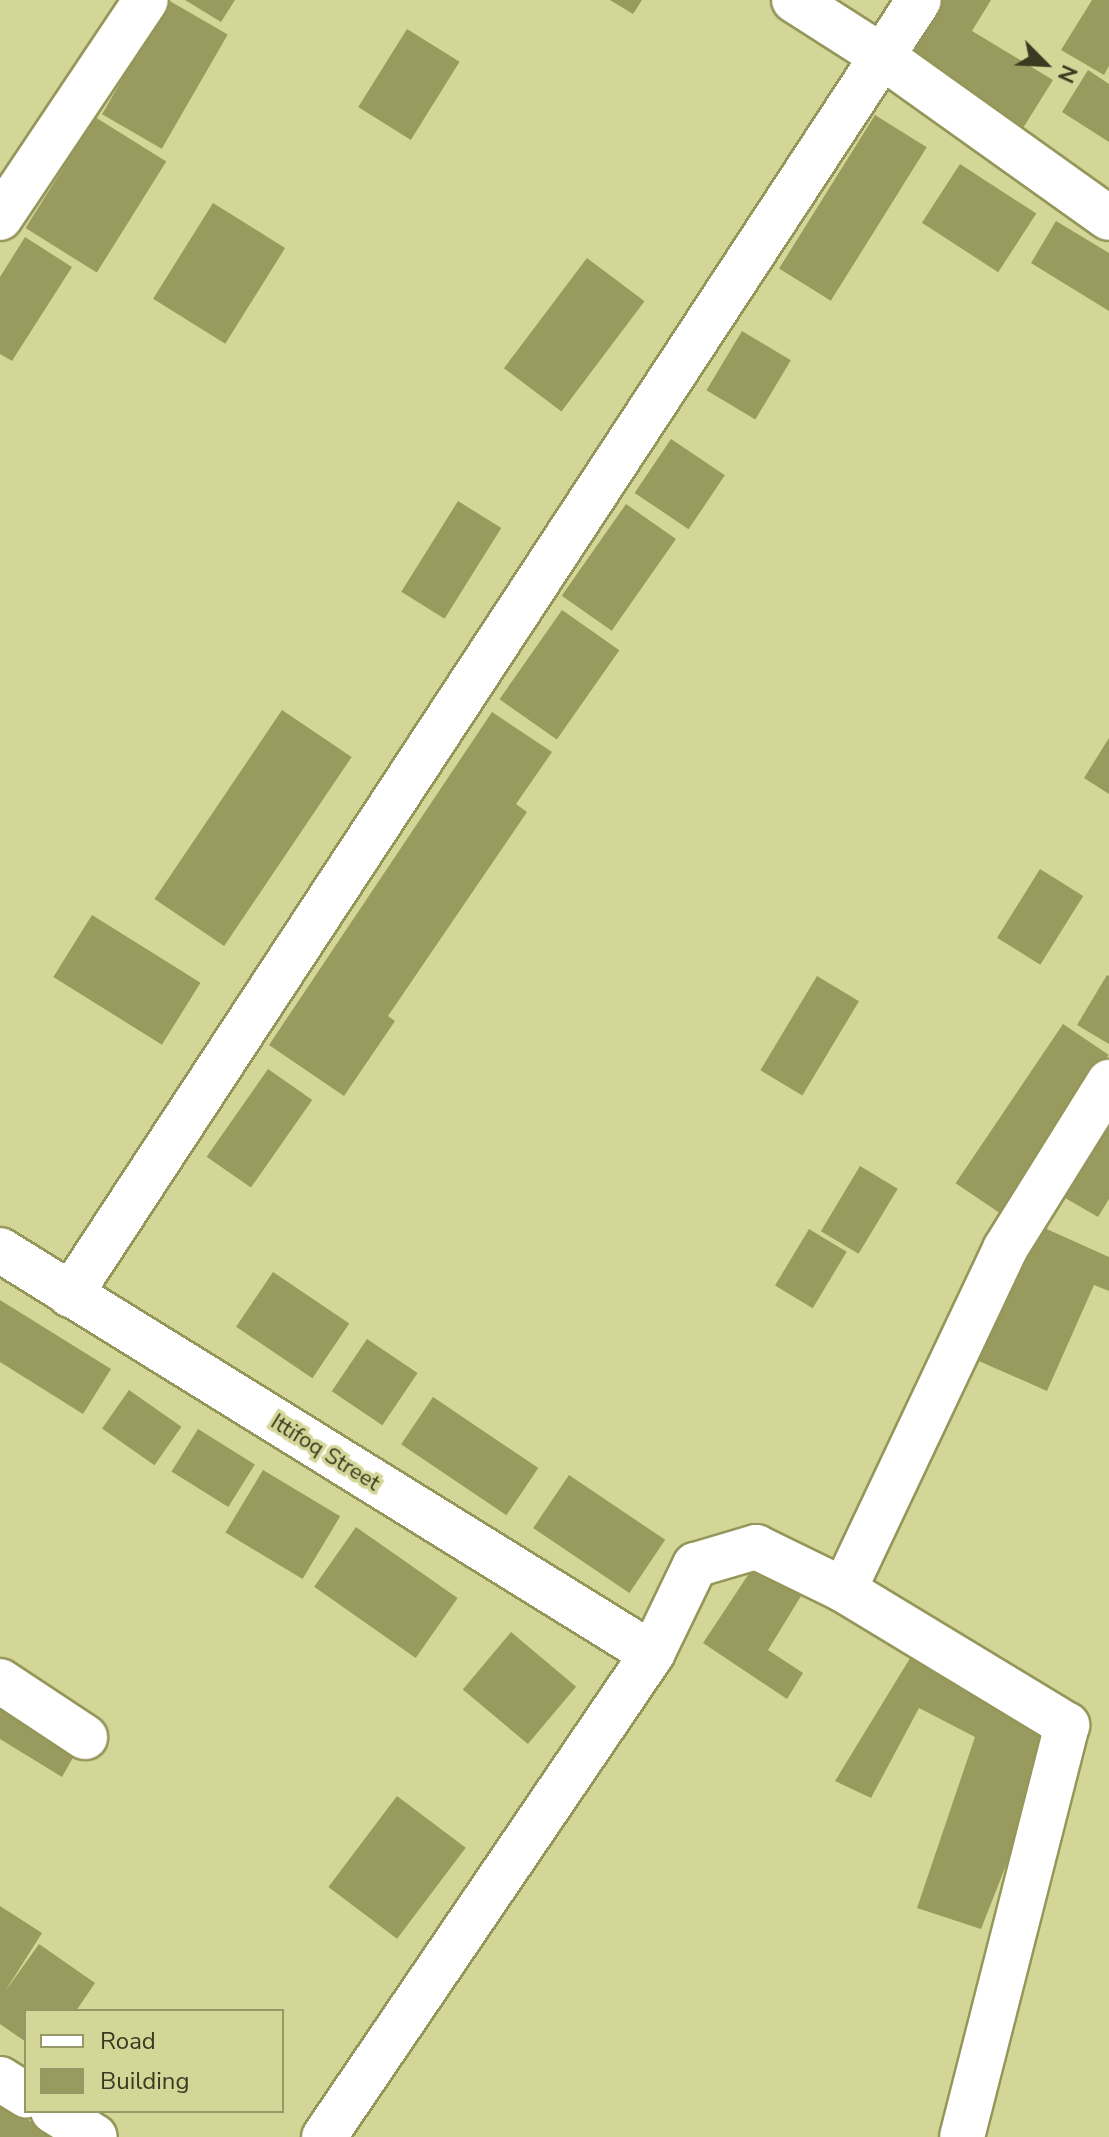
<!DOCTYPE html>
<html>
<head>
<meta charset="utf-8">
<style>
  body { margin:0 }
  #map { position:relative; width:1109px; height:2137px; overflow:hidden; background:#d3d697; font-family:"Nunito Sans",sans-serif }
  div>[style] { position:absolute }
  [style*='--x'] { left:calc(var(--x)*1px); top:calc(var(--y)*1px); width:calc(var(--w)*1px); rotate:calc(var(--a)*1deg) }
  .building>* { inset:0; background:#999b5e; transform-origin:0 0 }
  .roads { filter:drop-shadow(2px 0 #95975a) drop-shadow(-2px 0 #95975a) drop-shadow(0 2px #95975a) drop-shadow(0 -2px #95975a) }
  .minor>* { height:44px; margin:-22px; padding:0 22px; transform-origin:22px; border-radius:22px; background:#fff }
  span { translate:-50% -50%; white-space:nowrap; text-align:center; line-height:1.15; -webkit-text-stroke:7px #d3d697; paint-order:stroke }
  .street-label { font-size:22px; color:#3a3b21 }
  .legend { position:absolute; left:24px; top:2009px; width:260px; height:104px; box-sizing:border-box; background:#d3d697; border:2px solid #969868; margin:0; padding:10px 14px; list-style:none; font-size:24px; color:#3a3b21 }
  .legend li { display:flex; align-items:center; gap:16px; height:40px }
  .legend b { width:40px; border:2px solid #969868 }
  .north { position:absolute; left:1005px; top:24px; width:80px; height:80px; -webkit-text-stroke:6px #d3d697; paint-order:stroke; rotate:114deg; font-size:22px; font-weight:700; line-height:32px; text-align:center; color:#3a3b21 }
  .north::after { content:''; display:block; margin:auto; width:28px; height:36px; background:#3a3b21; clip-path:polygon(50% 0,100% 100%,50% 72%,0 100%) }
</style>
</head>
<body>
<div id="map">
  <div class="building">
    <div style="left:168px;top:0;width:69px;height:132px;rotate:30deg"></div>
    <div style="clip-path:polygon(185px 0,235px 0,221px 22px)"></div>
    <div style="clip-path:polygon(610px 0,642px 0,633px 14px)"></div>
    <div style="clip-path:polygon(932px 0,991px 0,972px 31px,1053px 80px,1023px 128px,900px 53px)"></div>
    <div style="clip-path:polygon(1092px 0,1109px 0,1109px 66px,1104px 75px,1061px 50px)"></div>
    <div style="left:407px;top:29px;width:62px;height:92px;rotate:32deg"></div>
    <div style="clip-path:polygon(1088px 70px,1109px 84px,1109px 142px,1062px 112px)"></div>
    <div style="left:875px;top:115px;width:61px;height:181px;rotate:32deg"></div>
    <div style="left:95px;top:117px;width:84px;height:131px;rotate:32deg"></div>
    <div style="left:960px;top:164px;width:91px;height:70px;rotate:33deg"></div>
    <div style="left:213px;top:203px;width:85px;height:113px;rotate:32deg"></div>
    <div style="clip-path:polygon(1056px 221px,1109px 253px,1109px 311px,1031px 263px)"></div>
    <div style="clip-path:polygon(25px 237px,72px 267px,12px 361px,0 354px,0 277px)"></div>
    <div style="left:587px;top:258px;width:72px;height:138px;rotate:37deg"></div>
    <div style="left:742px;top:331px;width:57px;height:69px;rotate:31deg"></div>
    <div style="left:671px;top:439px;width:65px;height:65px;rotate:34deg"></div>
    <div style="left:458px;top:501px;width:51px;height:107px;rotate:32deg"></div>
    <div style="left:626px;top:504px;width:61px;height:112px;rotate:35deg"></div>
    <div style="left:562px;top:610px;width:70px;height:109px;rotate:35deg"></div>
    <div style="left:282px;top:710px;width:84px;height:228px;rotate:34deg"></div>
    <div style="clip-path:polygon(492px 712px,552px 752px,516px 804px,527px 812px,388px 1016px,395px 1021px,344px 1096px,269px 1045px)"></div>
    <div style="clip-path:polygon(1109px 738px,1109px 794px,1084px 778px)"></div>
    <div style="left:1040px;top:869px;width:51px;height:81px;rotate:32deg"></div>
    <div style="left:92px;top:915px;width:128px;height:73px;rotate:32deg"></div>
    <div style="clip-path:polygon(1107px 975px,1109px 976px,1109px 1044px,1077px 1025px)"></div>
    <div style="left:817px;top:976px;width:49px;height:110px;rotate:31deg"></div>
    <div style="left:1063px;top:1024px;width:55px;height:192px;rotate:34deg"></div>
    <div style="left:268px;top:1069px;width:54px;height:107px;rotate:35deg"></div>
    <div style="clip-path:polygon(1109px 1114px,1109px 1199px,1098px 1217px,1060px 1195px)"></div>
    <div style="left:860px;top:1166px;width:44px;height:76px;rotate:31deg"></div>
    <div style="clip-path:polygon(1031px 1222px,1109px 1257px,1109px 1291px,1094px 1285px,1047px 1391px,972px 1358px)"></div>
    <div style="left:809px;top:1229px;width:44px;height:66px;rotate:31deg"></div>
    <div style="left:273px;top:1272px;width:92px;height:66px;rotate:34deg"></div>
    <div style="clip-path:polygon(0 1300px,111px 1369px,83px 1414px,0 1362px)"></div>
    <div style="left:367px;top:1339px;width:61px;height:63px;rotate:34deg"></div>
    <div style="left:129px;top:1390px;width:64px;height:47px;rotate:35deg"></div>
    <div style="left:433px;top:1397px;width:127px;height:57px;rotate:34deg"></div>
    <div style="left:198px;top:1429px;width:67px;height:50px;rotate:32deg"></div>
    <div style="left:263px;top:1470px;width:90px;height:73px;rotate:31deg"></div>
    <div style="left:569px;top:1475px;width:116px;height:64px;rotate:34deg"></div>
    <div style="left:356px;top:1527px;width:124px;height:73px;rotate:35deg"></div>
    <div style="clip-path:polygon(754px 1566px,801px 1596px,768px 1650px,803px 1673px,787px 1699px,703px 1643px)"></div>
    <div style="left:511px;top:1632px;width:85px;height:75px;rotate:40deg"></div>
    <div style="clip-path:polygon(912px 1655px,1056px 1738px,981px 1929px,917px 1908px,975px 1737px,919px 1708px,871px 1798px,835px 1781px)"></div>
    <div style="clip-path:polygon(0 1707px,83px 1740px,62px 1777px,0 1739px)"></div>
    <div style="left:397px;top:1796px;width:86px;height:114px;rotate:37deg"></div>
    <div style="clip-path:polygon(0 1906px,42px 1933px,4px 1993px,39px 1944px,95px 1983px,76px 2011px,26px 2011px,26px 2042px,0 2024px)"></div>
    <div style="clip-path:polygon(0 2102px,55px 2137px,0 2137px)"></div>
  </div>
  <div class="roads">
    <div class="minor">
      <div style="--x:794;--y:0;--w:106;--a:32.6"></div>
      <div style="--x:883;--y:57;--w:277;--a:35.5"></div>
      <div style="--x:0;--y:218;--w:262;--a:-56.2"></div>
      <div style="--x:0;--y:1250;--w:767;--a:31.78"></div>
      <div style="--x:70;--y:1295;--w:1548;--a:-56.75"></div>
      <div style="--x:844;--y:1590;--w:261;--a:31.2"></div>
      <div style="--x:1067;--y:1725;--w:425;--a:104.3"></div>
      <div style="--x:0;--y:1681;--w:102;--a:33.4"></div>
      <div style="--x:0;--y:2079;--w:31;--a:32"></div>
      <div style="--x:53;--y:2111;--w:49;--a:31.8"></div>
      <div style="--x:324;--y:2137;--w:584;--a:-55.82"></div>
      <div style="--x:652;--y:1654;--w:99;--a:-64.2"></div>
      <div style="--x:695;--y:1565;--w:64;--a:-16.4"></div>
      <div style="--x:756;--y:1547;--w:98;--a:26"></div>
      <div style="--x:844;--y:1590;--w:377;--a:-64.7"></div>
      <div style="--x:1005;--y:1249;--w:197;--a:-58.1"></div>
    </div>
  </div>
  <div class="street-label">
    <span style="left:325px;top:1453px;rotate:32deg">Ittifoq Street</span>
  </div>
  <ul class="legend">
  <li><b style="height:10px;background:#fff"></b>Road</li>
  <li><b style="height:22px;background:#999b5e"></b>Building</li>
  </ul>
  <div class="north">N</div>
</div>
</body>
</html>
